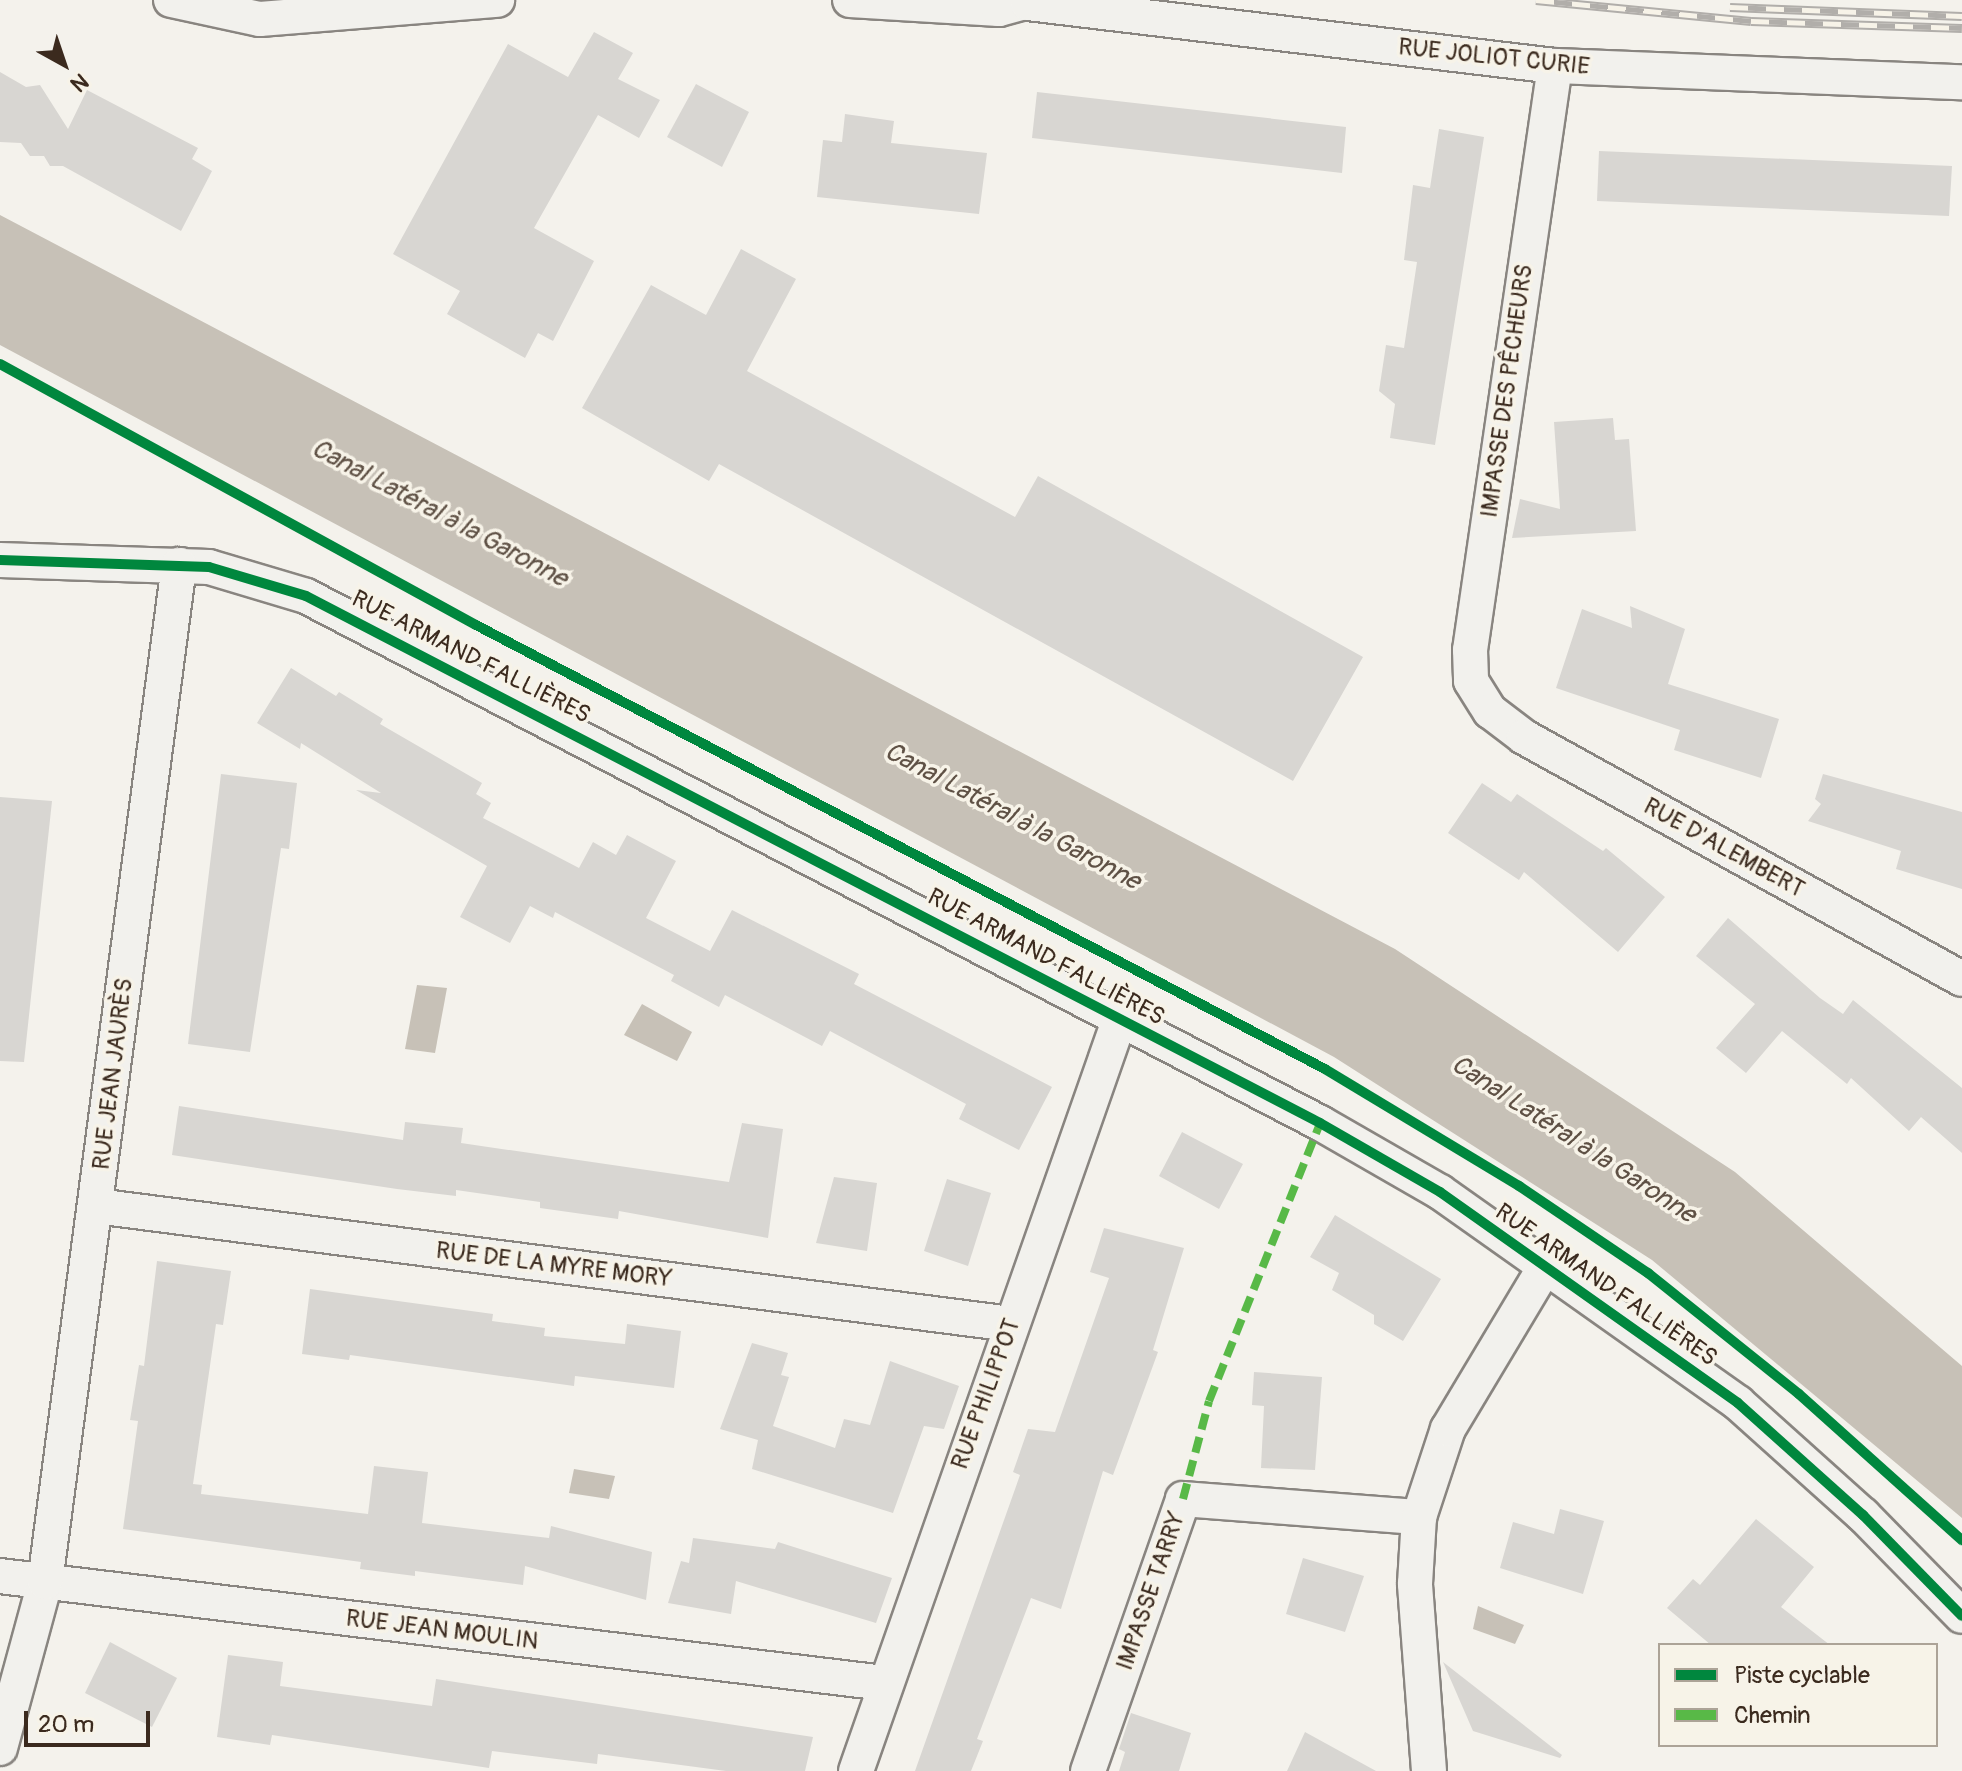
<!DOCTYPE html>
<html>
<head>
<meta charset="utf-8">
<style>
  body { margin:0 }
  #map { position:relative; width:1962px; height:1771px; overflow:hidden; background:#f4f2ec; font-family:Pangolin,sans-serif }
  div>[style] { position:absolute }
  .water>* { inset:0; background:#c7c1b7 }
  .building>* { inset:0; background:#d8d6d2 }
  .roads { filter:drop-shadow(2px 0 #898580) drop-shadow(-2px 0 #898580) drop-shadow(0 2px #898580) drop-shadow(0 -2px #898580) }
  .minor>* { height:34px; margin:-17px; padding:0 17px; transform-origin:17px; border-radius:17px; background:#f2f1ed }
  .rail>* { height:9px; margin-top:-4.5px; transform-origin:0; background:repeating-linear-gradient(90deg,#f7f3e8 0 18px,#b1aeaa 0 36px); box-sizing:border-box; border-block:2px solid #b1aeaa }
  .quiet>* { height:8px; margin-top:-4px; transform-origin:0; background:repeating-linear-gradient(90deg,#58b947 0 16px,transparent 0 24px) }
  .cycleway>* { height:10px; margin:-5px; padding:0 5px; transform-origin:5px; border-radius:5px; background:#00873e }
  span { translate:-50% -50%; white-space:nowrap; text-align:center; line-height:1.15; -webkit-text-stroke:7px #f7f3e8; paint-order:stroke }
  .street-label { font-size:24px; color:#3b2a1e }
  .water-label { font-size:26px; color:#5f5145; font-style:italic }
  .legend { position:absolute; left:1658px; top:1643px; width:280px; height:104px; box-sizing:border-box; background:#f7f3e8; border:2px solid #aca397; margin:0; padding:10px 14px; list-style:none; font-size:24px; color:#3b2a1e }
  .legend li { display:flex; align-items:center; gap:16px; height:40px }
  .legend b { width:40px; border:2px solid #aca397 }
  .north { position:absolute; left:24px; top:24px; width:80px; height:80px; -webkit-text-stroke:6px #f7f3e8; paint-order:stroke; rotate:140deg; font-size:22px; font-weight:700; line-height:32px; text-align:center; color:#3b2a1e }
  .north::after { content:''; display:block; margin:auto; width:28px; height:36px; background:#3b2a1e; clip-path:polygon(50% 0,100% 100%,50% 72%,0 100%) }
  .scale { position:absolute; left:24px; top:1711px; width:126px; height:36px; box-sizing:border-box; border:4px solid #3b2a1e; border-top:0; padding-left:10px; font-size:24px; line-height:28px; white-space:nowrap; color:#3b2a1e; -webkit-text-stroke:6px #f7f3e8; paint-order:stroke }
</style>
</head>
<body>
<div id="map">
  <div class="water">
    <i style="clip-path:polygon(0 215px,1395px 949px,1735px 1172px,1962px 1366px,1962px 1518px,1652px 1260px,1334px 1057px,0 345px)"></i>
    <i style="clip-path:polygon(417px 985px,447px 988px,435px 1053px,405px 1049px)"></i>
    <i style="clip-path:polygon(642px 1004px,692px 1032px,677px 1061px,624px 1035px)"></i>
    <i style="clip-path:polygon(574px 1469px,615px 1476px,609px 1499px,569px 1493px)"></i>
    <i style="clip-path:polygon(1478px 1606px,1524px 1625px,1515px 1644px,1473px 1629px)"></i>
  </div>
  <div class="building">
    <i style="clip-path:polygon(594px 32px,633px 53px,618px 79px,660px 100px,639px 138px,598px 115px,534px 228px,594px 261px,553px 341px,538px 333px,525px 358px,447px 314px,460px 291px,393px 254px,508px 44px,568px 77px)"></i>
    <i style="clip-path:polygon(0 72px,26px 87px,40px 85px,68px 129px,87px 90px,198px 148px,192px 159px,212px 171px,181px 231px,63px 166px,50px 166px,44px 156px,30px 156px,21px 143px,0 142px)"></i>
    <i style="clip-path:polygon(696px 84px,749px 112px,722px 167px,667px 137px)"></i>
    <i style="clip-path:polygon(1037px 92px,1346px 127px,1342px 173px,1032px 138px)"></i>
    <i style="clip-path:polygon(845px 114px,894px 121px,891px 143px,987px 153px,979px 214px,817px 197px,823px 140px,842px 142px)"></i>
    <i style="clip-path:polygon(1439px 129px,1484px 137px,1435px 445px,1390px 438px,1395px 404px,1379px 391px,1386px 345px,1404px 348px,1417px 262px,1404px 260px,1413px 185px,1430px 188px)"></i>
    <i style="clip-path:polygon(1599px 151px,1952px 166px,1949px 216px,1597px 201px)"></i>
    <i style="clip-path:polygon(741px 249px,796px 279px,747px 371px,1015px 517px,1038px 476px,1363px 657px,1293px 781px,719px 464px,709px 481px,582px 408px,651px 285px,706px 315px)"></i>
    <i style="clip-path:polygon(1613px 418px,1615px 440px,1629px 439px,1636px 531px,1512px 538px,1520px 499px,1560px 509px,1554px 422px)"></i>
    <i style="clip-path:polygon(1630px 606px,1685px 629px,1668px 684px,1779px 719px,1761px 778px,1674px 750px,1680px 730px,1556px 688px,1582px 609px,1632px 628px)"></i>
    <i style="clip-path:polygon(291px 668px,336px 696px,339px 692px,383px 719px,380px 724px,482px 783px,476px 794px,491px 803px,483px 818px,579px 868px,593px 842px,616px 855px,627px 835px,676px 861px,646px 918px,710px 951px,732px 910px,859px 974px,854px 984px,1052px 1087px,1019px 1150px,959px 1119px,966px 1104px,830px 1031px,822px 1046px,725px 995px,719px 1007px,671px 981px,674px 975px,555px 912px,553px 918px,530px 906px,510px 943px,460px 917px,487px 866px,356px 790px,381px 793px,301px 743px,300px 749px,257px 723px)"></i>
    <i style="clip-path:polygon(221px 774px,297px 783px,289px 849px,281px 848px,250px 1052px,188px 1044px)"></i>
    <i style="clip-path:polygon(1823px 774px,1962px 812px,1962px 889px,1896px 869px,1901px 851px,1808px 821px,1821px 804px,1815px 799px)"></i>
    <i style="clip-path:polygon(1482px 783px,1511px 802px,1517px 794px,1603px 851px,1606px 848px,1665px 897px,1618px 952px,1524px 872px,1519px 880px,1448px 833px)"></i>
    <i style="clip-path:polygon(0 797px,52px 801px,24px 1062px,0 1061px)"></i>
    <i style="clip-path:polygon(1728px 918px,1820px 998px,1843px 1014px,1853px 1000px,1962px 1088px,1962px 1153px,1921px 1117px,1909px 1131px,1851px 1078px,1847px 1084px,1782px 1031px,1746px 1073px,1716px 1048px,1755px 1004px,1696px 956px)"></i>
    <i style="clip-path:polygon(179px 1106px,403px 1140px,405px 1122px,463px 1128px,461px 1143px,729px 1182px,742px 1123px,783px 1129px,768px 1238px,619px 1211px,618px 1219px,540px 1208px,540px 1202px,456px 1190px,456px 1196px,397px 1189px,172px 1155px)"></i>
    <i style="clip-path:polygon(1182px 1132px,1243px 1164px,1219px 1209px,1159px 1176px)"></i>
    <i style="clip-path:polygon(834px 1177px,877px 1183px,867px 1251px,816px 1243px)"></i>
    <i style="clip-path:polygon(947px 1179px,991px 1193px,968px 1266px,924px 1251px)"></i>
    <i style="clip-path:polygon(1335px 1215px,1441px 1279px,1403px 1341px,1374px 1324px,1374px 1315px,1332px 1290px,1339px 1273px,1310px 1257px)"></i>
    <i style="clip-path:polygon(1104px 1228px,1184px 1248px,1153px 1350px,1158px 1352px,1113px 1475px,1103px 1471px,1061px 1609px,1031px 1598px,977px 1739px,983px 1741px,971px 1771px,915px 1771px,1020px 1475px,1013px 1472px,1028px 1429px,1055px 1432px,1109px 1278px,1090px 1272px)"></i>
    <i style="clip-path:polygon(157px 1261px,231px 1271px,223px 1325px,216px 1324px,193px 1484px,202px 1485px,201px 1494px,368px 1514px,374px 1466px,428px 1472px,422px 1523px,549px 1538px,551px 1526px,652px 1552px,646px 1600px,525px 1566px,523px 1585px,415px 1571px,415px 1576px,360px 1569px,361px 1562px,123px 1529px,138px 1421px,130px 1420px,139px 1365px,144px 1366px)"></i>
    <i style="clip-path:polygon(310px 1289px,493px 1314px,492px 1321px,545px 1328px,544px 1336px,625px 1344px,627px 1324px,681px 1331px,674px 1388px,575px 1376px,574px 1386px,350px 1355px,349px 1360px,302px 1354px)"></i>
    <i style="clip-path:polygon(752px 1343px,788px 1353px,781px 1375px,789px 1377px,773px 1426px,835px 1448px,844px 1419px,870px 1425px,890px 1361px,959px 1386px,944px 1429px,924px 1426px,893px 1513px,752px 1469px,758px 1440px,720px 1429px)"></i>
    <i style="clip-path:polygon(1254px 1372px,1322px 1377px,1315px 1470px,1261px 1468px,1264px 1406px,1252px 1405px)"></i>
    <i style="clip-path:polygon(1560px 1509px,1604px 1521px,1583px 1594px,1500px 1568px,1513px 1522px,1554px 1534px)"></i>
    <i style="clip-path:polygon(1756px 1519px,1814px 1567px,1781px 1607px,1830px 1645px,1711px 1645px,1667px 1608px,1693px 1579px,1700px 1585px)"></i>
    <i style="clip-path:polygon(693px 1538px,775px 1549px,778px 1542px,892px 1578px,876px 1623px,736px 1581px,731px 1614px,668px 1603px,681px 1561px,689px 1563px)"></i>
    <i style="clip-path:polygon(1303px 1558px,1364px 1576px,1345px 1632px,1286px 1614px)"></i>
    <i style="clip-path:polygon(110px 1642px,177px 1678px,152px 1727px,85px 1693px)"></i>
    <i style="clip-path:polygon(228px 1655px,283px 1662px,280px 1686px,432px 1706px,436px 1679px,813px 1737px,805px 1771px,726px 1771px,598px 1754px,597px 1764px,492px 1751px,489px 1768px,272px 1735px,270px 1745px,217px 1737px)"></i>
    <i style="clip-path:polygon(1443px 1662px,1562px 1755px,1560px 1758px,1473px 1731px)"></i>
    <i style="clip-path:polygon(1131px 1713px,1191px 1733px,1179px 1771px,1119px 1771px,1125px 1752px,1119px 1749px)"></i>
    <i style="clip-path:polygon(1305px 1732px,1376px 1771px,1287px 1771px)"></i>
  </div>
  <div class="roads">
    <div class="minor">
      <i style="left:171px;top:0;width:91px;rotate:12.1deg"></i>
      <i style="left:260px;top:19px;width:238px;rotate:-4.6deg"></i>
      <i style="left:850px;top:0;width:149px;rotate:3.5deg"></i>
      <i style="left:999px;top:9px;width:34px;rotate:-15deg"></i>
      <i style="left:1028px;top:3px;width:531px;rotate:6.82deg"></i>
      <i style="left:1555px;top:66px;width:407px;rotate:2.3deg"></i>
      <i style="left:1555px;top:66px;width:590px;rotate:98.28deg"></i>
      <i style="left:1470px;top:650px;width:31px;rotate:88deg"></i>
      <i style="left:1471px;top:681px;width:36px;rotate:58deg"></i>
      <i style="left:1490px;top:711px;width:43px;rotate:37.4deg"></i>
      <i style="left:1524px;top:737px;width:500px;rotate:28.92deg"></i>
      <i style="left:0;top:560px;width:209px;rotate:1.9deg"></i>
      <i style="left:209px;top:567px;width:101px;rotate:16.6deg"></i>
      <i style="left:306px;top:596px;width:1143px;rotate:27.46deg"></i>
      <i style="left:1320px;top:1123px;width:138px;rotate:29.9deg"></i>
      <i style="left:1440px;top:1192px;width:365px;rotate:35.3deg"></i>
      <i style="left:1738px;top:1403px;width:168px;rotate:41.9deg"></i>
      <i style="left:1863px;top:1515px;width:141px;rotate:45.6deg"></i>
      <i style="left:96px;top:1206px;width:923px;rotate:7.35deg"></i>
      <i style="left:0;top:1576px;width:890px;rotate:6.9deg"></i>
      <i style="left:0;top:1748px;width:172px;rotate:-74.8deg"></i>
      <i style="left:45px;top:1582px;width:1026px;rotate:-82.49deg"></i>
      <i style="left:856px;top:1771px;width:798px;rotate:-70.68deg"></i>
      <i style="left:1088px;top:1771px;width:288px;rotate:-70.7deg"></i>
      <i style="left:1183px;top:1499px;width:237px;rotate:4.4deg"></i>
      <i style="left:1429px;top:1771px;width:188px;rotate:-94.3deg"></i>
      <i style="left:1415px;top:1584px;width:67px;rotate:-86.6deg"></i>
      <i style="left:1419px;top:1517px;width:93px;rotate:-71.8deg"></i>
      <i style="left:1448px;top:1429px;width:189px;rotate:-59.1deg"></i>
    </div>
  </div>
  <div class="rail">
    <i style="left:1536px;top:0;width:216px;rotate:5.6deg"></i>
    <i style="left:1751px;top:21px;width:211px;rotate:1.9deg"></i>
    <i style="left:1730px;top:7px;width:232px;rotate:2.2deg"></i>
  </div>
  <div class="quiet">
    <i style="left:1183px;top:1499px;width:101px;rotate:-75.1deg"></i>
    <i style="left:1209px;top:1401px;width:299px;rotate:-68.2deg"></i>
  </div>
  <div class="cycleway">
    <i style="left:0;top:364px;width:543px;rotate:28.74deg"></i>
    <i style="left:476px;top:625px;width:958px;rotate:27.61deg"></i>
    <i style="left:1325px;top:1069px;width:227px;rotate:31.1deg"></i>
    <i style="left:1519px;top:1186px;width:156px;rotate:34deg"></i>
    <i style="left:1648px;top:1273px;width:193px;rotate:38.7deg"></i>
    <i style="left:1799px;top:1394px;width:219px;rotate:41.9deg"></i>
    <i style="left:0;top:560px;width:209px;rotate:1.9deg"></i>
    <i style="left:209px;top:567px;width:101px;rotate:16.6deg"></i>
    <i style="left:306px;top:596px;width:1143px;rotate:27.46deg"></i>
    <i style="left:1320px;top:1123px;width:138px;rotate:29.9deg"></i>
    <i style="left:1440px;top:1192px;width:365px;rotate:35.3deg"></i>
    <i style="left:1738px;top:1403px;width:168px;rotate:41.9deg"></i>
    <i style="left:1863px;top:1515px;width:141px;rotate:45.6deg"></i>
  </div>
  <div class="street-label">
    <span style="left:1494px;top:57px;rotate:6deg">RUE JOLIOT CURIE</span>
    <span style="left:1507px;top:391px;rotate:-82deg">IMPASSE DES PÊCHEURS</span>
    <span style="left:471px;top:657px;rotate:27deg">RUE ARMAND FALLIÈRES</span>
    <span style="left:1724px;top:848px;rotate:29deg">RUE D'ALEMBERT</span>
    <span style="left:1046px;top:957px;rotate:28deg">RUE ARMAND FALLIÈRES</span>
    <span style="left:113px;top:1074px;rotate:-83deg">RUE JEAN JAURÈS</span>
    <span style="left:554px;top:1265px;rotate:7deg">RUE DE LA MYRE MORY</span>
    <span style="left:1606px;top:1285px;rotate:35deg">RUE ARMAND FALLIÈRES</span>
    <span style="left:986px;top:1394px;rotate:-70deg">RUE PHILIPPOT</span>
    <span style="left:1151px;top:1591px;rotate:-71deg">IMPASSE TARRY</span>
    <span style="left:442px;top:1630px;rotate:7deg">RUE JEAN MOULIN</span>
  </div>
  <div class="water-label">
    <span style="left:439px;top:514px;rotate:28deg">Canal Latéral à la Garonne</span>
    <span style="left:1012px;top:817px;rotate:28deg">Canal Latéral à la Garonne</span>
    <span style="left:1573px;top:1140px;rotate:33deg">Canal Latéral à la Garonne</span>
  </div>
  <ul class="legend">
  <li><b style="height:10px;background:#00873e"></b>Piste cyclable</li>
  <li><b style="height:10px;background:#58b947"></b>Chemin</li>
  </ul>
  <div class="north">N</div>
  <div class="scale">20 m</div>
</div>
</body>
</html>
